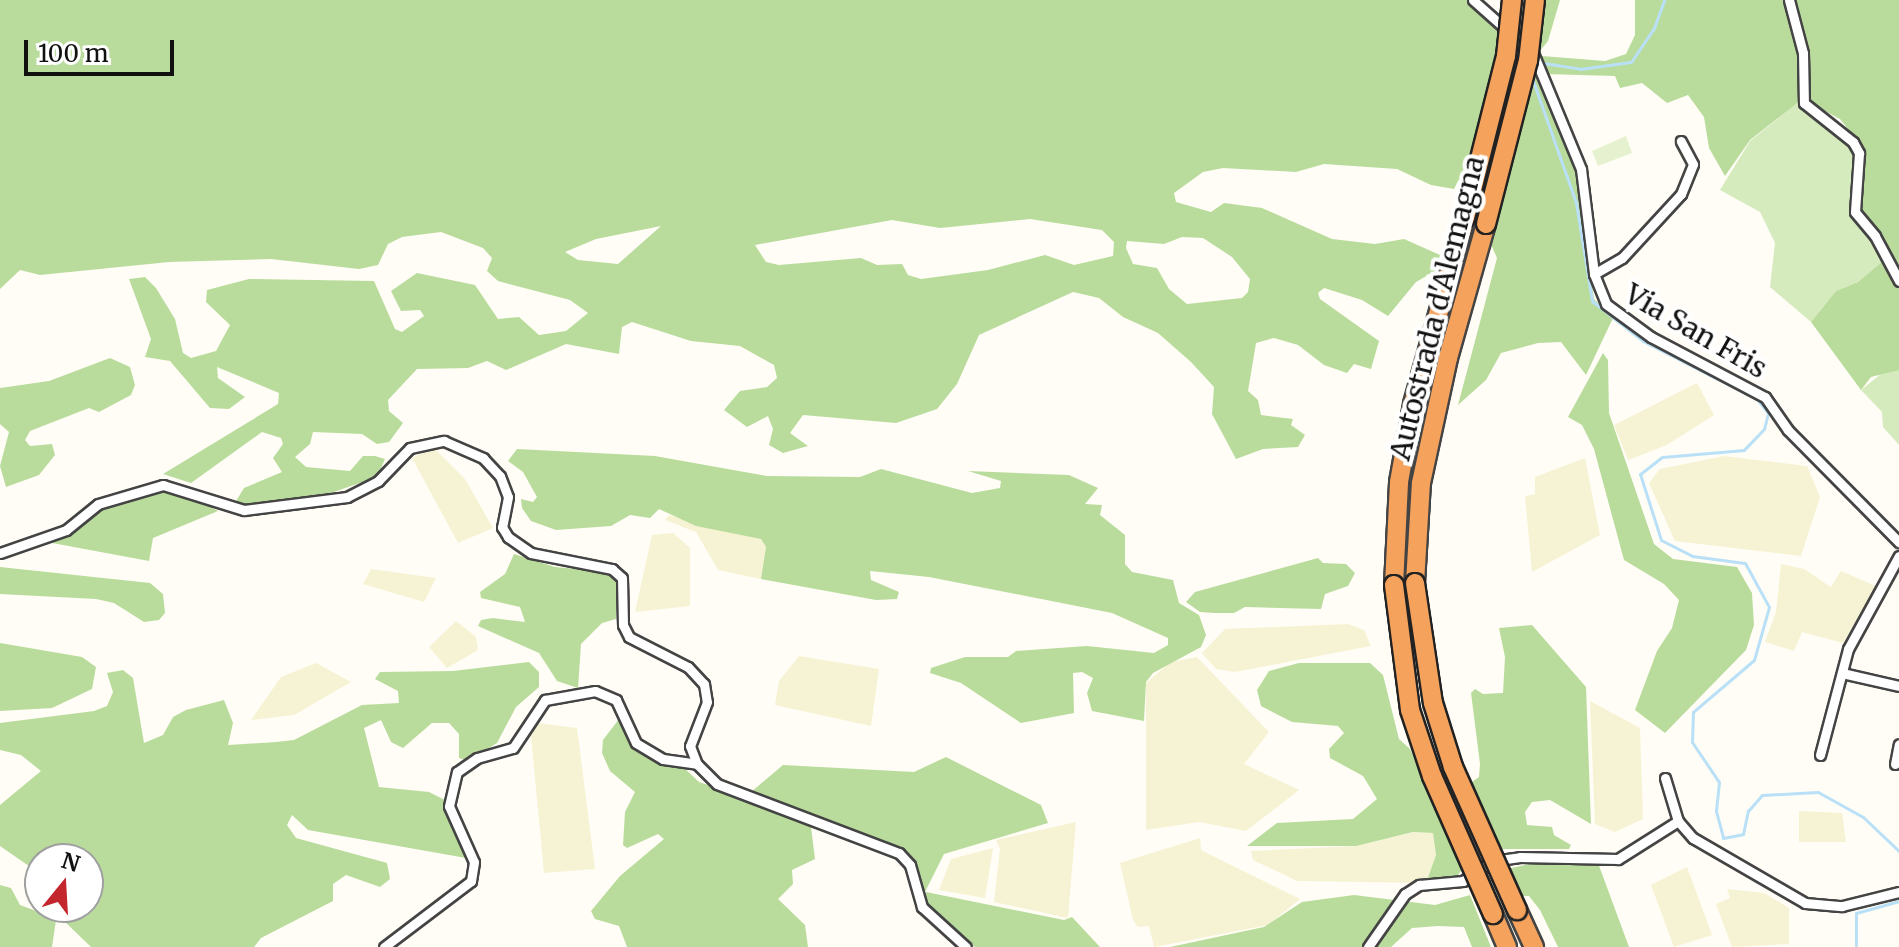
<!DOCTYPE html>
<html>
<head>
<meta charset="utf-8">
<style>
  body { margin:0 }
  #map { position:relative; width:1899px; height:947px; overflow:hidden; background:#fffdf5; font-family:Merriweather,serif }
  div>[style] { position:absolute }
  .farmland>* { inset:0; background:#f6f3d4 }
  .green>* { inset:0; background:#d5ebbd }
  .forest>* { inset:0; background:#b9dc9c }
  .pitch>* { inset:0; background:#e6f2cf }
  .stream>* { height:3px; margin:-1.5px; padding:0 1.5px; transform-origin:1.5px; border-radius:1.5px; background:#b9e0f7 }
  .roads { filter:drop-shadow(2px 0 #444) drop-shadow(-2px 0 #444) drop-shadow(0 2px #444) drop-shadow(0 -2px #444) }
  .street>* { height:9px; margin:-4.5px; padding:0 4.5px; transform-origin:4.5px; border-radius:4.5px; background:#fff }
  .highway>* { height:18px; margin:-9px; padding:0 9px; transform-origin:9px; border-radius:9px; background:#f5a25d }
  .bridges { filter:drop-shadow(2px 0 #222) drop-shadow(-2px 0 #222) drop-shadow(0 2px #222) drop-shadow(0 -2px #222) }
  .highway-bridge>* { height:18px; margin:-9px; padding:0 9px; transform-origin:9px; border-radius:9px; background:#f5a25d }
  span { translate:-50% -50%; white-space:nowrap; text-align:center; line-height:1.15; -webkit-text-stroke:8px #fff; paint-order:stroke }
  .street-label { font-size:28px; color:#111 }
  .north { position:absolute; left:24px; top:843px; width:80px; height:80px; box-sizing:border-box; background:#fff; border:2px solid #a0a0a0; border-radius:50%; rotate:18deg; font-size:22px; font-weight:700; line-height:32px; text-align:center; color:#111 }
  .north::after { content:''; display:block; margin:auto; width:28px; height:36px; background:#c4262e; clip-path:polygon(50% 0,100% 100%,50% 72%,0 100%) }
  .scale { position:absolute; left:24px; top:40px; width:150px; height:36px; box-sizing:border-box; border:4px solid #111; border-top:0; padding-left:10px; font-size:24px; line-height:28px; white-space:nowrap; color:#111; -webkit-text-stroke:6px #fff; paint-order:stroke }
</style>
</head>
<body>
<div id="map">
  <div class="farmland">
    <i style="clip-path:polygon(1697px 383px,1714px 415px,1667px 445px,1628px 460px,1614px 425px)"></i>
    <i style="clip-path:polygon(433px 447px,465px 479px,493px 528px,458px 543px,412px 458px)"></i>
    <i style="clip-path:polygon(1724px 456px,1807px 466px,1820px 497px,1801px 556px,1675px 541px,1649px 483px,1660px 469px)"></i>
    <i style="clip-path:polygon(1585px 458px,1600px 535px,1532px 572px,1525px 496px,1535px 494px,1535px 477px)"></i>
    <i style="clip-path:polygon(669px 515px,761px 539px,766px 547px,761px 579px,718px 570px,696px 532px,665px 520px)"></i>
    <i style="clip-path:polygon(673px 533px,690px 548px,690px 606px,635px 612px,652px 535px)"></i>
    <i style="clip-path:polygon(1781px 564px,1804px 569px,1831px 587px,1841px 571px,1876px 586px,1843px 643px,1802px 632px,1794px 651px,1765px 642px,1776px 612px)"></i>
    <i style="clip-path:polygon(371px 569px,400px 573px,436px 578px,424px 602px,363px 584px)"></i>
    <i style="clip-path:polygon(456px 621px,476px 637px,478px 650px,447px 668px,429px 647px)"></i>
    <i style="clip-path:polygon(1348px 624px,1364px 630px,1371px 646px,1235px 672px,1216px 669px,1202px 653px,1225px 629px)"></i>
    <i style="clip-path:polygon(799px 656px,879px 669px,871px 726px,775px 705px,779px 681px)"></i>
    <i style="clip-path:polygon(1197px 657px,1269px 732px,1244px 764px,1299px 790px,1246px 831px,1199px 822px,1146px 830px,1146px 683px,1171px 662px)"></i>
    <i style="clip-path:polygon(316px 663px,351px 682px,294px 715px,251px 720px,281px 677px)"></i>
    <i style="clip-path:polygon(1590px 701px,1640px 728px,1643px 819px,1615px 832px,1595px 824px)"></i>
    <i style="clip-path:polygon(537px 723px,577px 728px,595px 869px,544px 873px,531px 736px)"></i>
    <i style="clip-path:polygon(1799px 811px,1842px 813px,1846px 842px,1799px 842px)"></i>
    <i style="clip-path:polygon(1076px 822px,1068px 918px,994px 902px,1000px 849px,996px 840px)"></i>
    <i style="clip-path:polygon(1414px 832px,1434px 833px,1436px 855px,1426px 883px,1297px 881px,1253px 860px,1251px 851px,1356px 846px)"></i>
    <i style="clip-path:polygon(1200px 838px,1201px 850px,1300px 899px,1268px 925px,1154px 947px,1149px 926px,1138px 927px,1133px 920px,1120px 863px)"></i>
    <i style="clip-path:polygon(993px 848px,985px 898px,939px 890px,951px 859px)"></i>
    <i style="clip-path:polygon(1687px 867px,1712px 935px,1674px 947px,1651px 885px)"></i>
    <i style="clip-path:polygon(1727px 889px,1764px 893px,1789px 908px,1789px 944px,1732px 947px,1716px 904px,1730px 898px)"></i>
  </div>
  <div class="green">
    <i style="clip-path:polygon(1800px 101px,1838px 123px,1856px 146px,1849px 205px,1883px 261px,1858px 282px,1836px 291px,1811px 322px,1770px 287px,1775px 243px,1760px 212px,1720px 190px,1750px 141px)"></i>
    <i style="clip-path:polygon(1886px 370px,1899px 370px,1899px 445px,1883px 427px,1882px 412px,1861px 390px)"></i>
  </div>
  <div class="forest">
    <i style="clip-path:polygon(evenodd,0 0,1472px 0,1501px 30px,1466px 180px,1458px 181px,1454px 189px,1431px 185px,1397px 169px,1324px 164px,1296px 172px,1223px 168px,1203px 172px,1174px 193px,1176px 202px,1211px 212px,1224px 203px,1262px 208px,1332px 239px,1375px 244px,1404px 239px,1440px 255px,1435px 271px,1416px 282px,1388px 316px,1362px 300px,1324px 288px,1318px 293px,1320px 299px,1379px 341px,1371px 369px,1354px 364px,1347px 373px,1324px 365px,1298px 345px,1274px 338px,1256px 343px,1248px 391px,1258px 400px,1261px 415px,1293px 419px,1291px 425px,1305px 435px,1298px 447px,1263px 449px,1236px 459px,1212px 414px,1214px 387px,1191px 362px,1158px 333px,1123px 317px,1099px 298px,1073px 292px,979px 335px,957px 384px,937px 409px,896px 423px,803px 415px,790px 433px,808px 446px,783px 453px,769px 445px,773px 429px,768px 416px,747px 427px,724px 410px,740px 391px,767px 387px,777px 378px,774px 365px,740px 346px,691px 341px,632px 322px,622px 327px,619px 354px,566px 344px,506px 370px,487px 361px,468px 368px,417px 369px,388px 400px,389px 411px,403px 423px,389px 442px,377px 444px,362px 434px,313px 432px,310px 444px,295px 457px,306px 467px,350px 471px,363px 456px,375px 456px,385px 459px,377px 477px,328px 494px,233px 506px,244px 488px,282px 472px,273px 458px,283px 444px,281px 438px,262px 432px,191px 483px,163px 474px,278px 404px,279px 393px,217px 367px,218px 378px,245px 397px,229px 409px,210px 408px,170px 361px,145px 357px,151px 339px,129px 279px,145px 277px,156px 288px,175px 319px,183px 353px,191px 358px,216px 351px,230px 325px,206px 302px,207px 290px,249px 279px,374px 281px,395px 329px,402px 332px,424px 316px,420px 310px,401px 311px,391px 291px,417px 273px,475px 285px,498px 319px,519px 317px,539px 335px,566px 331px,588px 313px,570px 300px,498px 281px,487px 271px,492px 258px,483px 248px,441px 232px,402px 237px,388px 244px,378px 265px,359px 269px,271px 259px,169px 262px,40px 275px,20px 270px,0 289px,0 0,1030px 219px,1102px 230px,1114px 242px,1113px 256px,1074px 265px,1045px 255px,988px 270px,921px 279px,908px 275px,902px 264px,877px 265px,861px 258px,779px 265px,766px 262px,755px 245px,892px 220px,940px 228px,1030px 219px,0 0,661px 226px,618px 264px,578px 260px,565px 252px,596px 239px,661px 226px,0 0,1182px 237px,1203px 238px,1232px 257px,1250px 279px,1248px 292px,1242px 298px,1187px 304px,1169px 289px,1157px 268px,1133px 264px,1126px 248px,1127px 241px,1164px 244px,1182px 237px)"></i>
    <i style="clip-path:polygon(1544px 0,1560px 0,1548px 41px,1539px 52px)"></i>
    <i style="clip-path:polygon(1635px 0,1899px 0,1899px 278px,1855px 208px,1860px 144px,1840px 119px,1808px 102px,1799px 70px,1800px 101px,1750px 140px,1725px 176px,1709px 148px,1704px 117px,1688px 95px,1667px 103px,1642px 83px,1620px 88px,1615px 76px,1545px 74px,1542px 56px,1605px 61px,1626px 54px,1635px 35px)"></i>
    <i style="clip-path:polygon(1536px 68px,1572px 149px,1594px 299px,1613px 318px,1586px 375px,1561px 342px,1538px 343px,1501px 353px,1486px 380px,1458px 405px,1497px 258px,1490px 242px)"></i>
    <i style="clip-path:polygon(1883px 261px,1899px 283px,1899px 370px,1871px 377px,1861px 390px,1811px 322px,1836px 291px,1858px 282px)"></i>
    <i style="clip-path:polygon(1603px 353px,1608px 360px,1609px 413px,1654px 544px,1673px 559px,1737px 567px,1752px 593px,1754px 625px,1746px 650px,1665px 733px,1635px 710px,1657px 651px,1672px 628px,1679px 600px,1664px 584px,1624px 560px,1594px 449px,1582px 425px,1568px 417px)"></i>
    <i style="clip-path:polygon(110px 358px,130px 367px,135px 385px,131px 395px,99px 412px,89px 408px,30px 431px,25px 440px,30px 446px,52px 444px,55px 455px,39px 475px,6px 487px,0 466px,9px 432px,0 424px,0 388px,49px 381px)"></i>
    <i style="clip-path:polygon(517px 449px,655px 456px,767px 476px,860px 477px,881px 469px,972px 493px,1000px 488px,1001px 481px,968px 471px,1069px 475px,1098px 488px,1085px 504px,1102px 505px,1100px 515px,1125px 535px,1125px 564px,1132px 572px,1173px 580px,1179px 603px,1199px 615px,1206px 635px,1201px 647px,1153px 673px,1146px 682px,1144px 721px,1092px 711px,1087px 693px,1093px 678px,1082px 672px,1073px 673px,1074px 713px,1021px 723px,961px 683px,930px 673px,931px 668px,965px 657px,1008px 657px,1016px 651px,1087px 646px,1154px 653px,1168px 645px,1168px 638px,1112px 613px,929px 577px,870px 571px,871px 580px,899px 592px,897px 599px,876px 600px,761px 579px,766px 547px,761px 539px,696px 526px,659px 509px,650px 518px,630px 515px,611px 526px,556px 530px,531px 521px,522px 508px,521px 499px,533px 502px,537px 497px,523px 472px,508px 461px)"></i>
    <i style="clip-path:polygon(165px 488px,183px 492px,218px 511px,153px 538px,149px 561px,47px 542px,73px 530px,96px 509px)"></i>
    <i style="clip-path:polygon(514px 554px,555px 567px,619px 573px,616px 619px,602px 623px,581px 644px,578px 688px,557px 681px,539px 653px,478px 626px,481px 620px,493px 618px,525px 622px,520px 607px,481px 598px,480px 592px,505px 574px)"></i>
    <i style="clip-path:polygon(1318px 558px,1323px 563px,1346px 564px,1355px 573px,1348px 586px,1325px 594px,1321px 609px,1245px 607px,1234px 613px,1215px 613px,1200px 612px,1186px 602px,1195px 592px)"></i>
    <i style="clip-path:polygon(0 567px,150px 583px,163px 594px,165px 613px,159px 620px,144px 622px,114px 603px,96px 599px,0 594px)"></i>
    <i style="clip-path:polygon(1532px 625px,1586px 687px,1591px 824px,1550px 800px,1532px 802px,1525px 812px,1527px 825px,1552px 827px,1554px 835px,1571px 845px,1569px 849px,1497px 849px,1469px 784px,1479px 777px,1480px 764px,1471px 693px,1475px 689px,1483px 694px,1503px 693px,1505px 657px,1499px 628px)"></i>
    <i style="clip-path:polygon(0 643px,82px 657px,96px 667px,92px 689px,52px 708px,0 711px)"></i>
    <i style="clip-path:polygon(evenodd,529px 662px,539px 672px,539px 687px,516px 707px,497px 743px,468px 761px,459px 758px,459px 734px,449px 723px,432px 723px,403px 748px,391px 742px,381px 720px,364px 728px,379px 787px,429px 792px,447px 801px,466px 858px,308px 830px,292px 815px,287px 825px,296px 838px,387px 863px,390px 879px,380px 887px,346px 875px,333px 884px,333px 901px,261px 938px,254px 947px,91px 947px,62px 919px,56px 920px,52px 947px,0 947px,0 885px,11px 888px,20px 905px,36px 911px,26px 894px,39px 873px,0 846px,0 805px,41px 771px,21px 755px,0 750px,0 723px,94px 711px,107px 706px,113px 692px,107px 673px,123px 670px,133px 678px,144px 743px,163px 735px,173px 717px,186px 710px,224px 700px,233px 723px,228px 745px,276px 742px,294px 740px,362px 705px,399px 703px,398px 691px,375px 679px,380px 672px,453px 671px,529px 662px,40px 859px,88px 859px,88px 907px,40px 907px,40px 859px)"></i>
    <i style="clip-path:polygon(1299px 663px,1370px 663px,1383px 675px,1399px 739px,1410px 749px,1462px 869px,1457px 877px,1426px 883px,1436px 855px,1433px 833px,1413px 832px,1356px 846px,1247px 846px,1277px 823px,1353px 819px,1377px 799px,1363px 776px,1330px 758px,1329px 749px,1344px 733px,1338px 726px,1292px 722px,1261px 706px,1257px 690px,1269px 671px)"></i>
    <i style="clip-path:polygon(619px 719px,629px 741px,682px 766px,699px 782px,810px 819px,815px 859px,792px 870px,793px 884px,778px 899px,805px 925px,808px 947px,627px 947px,619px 926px,595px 919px,591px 911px,620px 876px,664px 839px,658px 834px,627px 848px,623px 845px,625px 812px,635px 792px,610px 771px,602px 753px,603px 740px)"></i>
    <i style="clip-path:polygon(946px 757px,1041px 805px,1048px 823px,944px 854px,923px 896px,901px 850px,892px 845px,750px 793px,783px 765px,914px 772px)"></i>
    <i style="clip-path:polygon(1548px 860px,1598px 863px,1629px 947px,1558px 947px,1540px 910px,1529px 896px,1520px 896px,1507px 869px)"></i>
    <i style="clip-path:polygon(926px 892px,1064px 920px,1072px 917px,1100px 947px,975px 947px,923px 904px)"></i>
    <i style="clip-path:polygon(1354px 895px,1435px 905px,1470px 895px,1491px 947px,1472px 947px,1464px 927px,1438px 926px,1412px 928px,1391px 947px,1170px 947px,1264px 927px,1302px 902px)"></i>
  </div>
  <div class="pitch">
    <i style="clip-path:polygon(1626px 136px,1632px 153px,1598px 166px,1592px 151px)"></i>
  </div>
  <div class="stream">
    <i style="left:1544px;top:63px;width:36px;rotate:9deg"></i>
    <i style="left:1580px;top:69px;width:51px;rotate:-7.8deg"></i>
    <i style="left:1631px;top:62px;width:41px;rotate:-55.9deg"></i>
    <i style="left:1654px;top:28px;width:30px;rotate:-70deg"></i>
    <i style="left:1531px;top:75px;width:136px;rotate:70.6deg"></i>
    <i style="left:1576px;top:203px;width:99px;rotate:80.7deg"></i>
    <i style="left:1592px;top:301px;width:65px;rotate:38.1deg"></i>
    <i style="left:1643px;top:341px;width:128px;rotate:27deg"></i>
    <i style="left:1757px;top:399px;width:18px;rotate:52deg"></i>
    <i style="left:1768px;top:413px;width:16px;rotate:104deg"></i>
    <i style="left:1764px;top:429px;width:29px;rotate:134deg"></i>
    <i style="left:1744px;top:450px;width:82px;rotate:175.1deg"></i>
    <i style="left:1662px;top:457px;width:28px;rotate:142deg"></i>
    <i style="left:1640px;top:474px;width:69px;rotate:72.3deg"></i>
    <i style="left:1661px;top:540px;width:35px;rotate:27deg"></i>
    <i style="left:1692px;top:556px;width:53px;rotate:7.5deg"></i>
    <i style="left:1745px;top:563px;width:50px;rotate:61.4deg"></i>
    <i style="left:1769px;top:607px;width:55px;rotate:105.8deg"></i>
    <i style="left:1754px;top:660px;width:80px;rotate:139.6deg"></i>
    <i style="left:1693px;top:712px;width:30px;rotate:92deg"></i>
    <i style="left:1692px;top:742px;width:48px;rotate:56deg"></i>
    <i style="left:1719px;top:782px;width:29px;rotate:96deg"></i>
    <i style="left:1716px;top:811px;width:28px;rotate:75deg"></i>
    <i style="left:1723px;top:838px;width:20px;rotate:-11deg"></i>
    <i style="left:1743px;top:834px;width:24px;rotate:-78deg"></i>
    <i style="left:1748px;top:811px;width:21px;rotate:-49deg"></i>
    <i style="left:1762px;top:795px;width:56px;rotate:-3.1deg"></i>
    <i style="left:1818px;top:792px;width:51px;rotate:29.1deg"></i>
    <i style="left:1863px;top:817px;width:50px;rotate:43.4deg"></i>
    <i style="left:1856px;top:947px;width:34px;rotate:-90deg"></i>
    <i style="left:1856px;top:913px;width:45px;rotate:-15.6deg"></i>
  </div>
  <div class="roads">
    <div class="street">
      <i style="left:1473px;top:0;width:80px;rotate:41.5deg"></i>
      <i style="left:1533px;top:53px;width:126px;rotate:67.5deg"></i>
      <i style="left:1581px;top:169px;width:106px;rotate:82.9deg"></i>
      <i style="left:1594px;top:274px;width:32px;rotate:68deg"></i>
      <i style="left:1606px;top:304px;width:56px;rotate:36.3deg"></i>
      <i style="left:1651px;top:337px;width:129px;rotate:27.8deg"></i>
      <i style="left:1765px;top:397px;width:40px;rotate:55.1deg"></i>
      <i style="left:1788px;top:430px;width:158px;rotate:45.3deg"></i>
      <i style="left:1789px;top:0;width:55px;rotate:75.2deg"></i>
      <i style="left:1803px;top:53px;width:50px;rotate:88.9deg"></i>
      <i style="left:1804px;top:103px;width:63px;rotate:38.5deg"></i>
      <i style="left:1853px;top:142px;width:13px;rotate:61deg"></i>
      <i style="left:1859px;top:153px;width:59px;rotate:93.9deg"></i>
      <i style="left:1855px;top:212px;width:31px;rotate:50deg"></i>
      <i style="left:1875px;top:236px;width:51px;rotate:61.9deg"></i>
      <i style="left:1594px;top:274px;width:32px;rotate:-30deg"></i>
      <i style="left:1622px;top:258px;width:87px;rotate:-47.3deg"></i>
      <i style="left:1681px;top:194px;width:32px;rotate:-68deg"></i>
      <i style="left:1693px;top:164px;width:26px;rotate:-118deg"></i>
      <i style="left:0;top:553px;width:70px;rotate:-19.2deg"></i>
      <i style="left:66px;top:530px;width:41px;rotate:-39.1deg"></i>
      <i style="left:98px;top:504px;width:68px;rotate:-16.3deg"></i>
      <i style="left:163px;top:485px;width:85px;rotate:17.2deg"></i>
      <i style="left:244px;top:510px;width:104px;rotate:-7.2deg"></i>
      <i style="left:347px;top:497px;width:35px;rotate:-27deg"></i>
      <i style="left:378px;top:481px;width:46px;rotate:-45.9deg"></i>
      <i style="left:410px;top:448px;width:35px;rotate:-12deg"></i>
      <i style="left:444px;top:441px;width:43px;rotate:23.6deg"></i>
      <i style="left:483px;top:458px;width:25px;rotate:47deg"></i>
      <i style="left:500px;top:476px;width:22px;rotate:69deg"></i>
      <i style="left:508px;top:497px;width:31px;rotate:101deg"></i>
      <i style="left:502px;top:527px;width:12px;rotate:59deg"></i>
      <i style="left:508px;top:537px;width:28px;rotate:35deg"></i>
      <i style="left:531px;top:553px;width:83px;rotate:11.2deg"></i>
      <i style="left:612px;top:569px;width:13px;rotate:42deg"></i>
      <i style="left:622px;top:578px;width:47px;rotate:88.8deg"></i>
      <i style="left:623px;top:625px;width:13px;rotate:63deg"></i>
      <i style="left:629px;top:637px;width:66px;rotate:27deg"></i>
      <i style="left:688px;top:667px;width:23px;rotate:47deg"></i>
      <i style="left:704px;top:684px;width:18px;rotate:81deg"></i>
      <i style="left:707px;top:702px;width:47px;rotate:111.1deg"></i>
      <i style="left:690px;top:746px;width:19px;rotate:69deg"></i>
      <i style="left:697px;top:764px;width:28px;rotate:45deg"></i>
      <i style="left:717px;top:784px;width:195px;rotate:20.8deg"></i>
      <i style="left:899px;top:853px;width:16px;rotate:47deg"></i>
      <i style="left:910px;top:865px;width:44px;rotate:74.1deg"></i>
      <i style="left:922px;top:907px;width:59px;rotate:42.3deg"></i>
      <i style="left:1842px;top:673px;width:58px;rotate:12.8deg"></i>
      <i style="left:1820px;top:755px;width:110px;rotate:-75.2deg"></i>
      <i style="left:1848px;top:649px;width:106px;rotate:-61.3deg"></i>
      <i style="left:1895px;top:764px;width:20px;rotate:-79deg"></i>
      <i style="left:1665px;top:778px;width:45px;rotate:73.2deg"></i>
      <i style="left:1678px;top:821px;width:23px;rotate:49deg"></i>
      <i style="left:1693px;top:838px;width:129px;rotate:30.1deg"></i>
      <i style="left:1805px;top:903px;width:37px;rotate:5deg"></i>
      <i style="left:1842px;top:906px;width:59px;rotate:-13.8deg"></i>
      <i style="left:384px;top:947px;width:109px;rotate:-37.2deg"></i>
      <i style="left:471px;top:881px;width:19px;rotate:-81deg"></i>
      <i style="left:474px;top:862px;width:61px;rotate:-114.1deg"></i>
      <i style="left:449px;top:806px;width:35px;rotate:-77deg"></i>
      <i style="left:457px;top:772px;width:24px;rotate:-35deg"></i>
      <i style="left:477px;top:758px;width:37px;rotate:-16deg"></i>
      <i style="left:513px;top:748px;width:58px;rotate:-56.3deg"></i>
      <i style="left:545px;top:700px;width:51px;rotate:-10.2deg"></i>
      <i style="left:595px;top:691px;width:23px;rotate:23deg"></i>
      <i style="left:616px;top:700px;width:47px;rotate:65.1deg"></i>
      <i style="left:636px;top:743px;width:31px;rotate:31deg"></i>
      <i style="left:663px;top:759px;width:34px;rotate:8deg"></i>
      <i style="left:1368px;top:947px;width:65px;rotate:-55.1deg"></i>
      <i style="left:1405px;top:894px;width:17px;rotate:-33deg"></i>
      <i style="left:1419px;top:885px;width:44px;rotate:-5.2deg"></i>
      <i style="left:1463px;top:881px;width:35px;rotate:-35deg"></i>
      <i style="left:1492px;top:861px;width:28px;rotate:-8deg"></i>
      <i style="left:1520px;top:857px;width:98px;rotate:1.2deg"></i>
      <i style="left:1618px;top:859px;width:71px;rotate:-32.3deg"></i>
    </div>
    <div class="highway">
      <i style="left:1415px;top:583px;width:100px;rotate:-86.6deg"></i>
      <i style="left:1421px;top:483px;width:128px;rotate:-77.8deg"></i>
      <i style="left:1448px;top:358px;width:139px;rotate:-74.2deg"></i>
      <i style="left:1394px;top:585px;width:103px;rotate:-87.2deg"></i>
      <i style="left:1399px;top:482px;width:79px;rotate:-79.8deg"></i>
      <i style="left:1413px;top:404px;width:193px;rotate:-74.4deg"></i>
      <i style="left:1517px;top:910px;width:41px;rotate:65.3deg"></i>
      <i style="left:1493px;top:914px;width:36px;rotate:67deg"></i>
    </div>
  </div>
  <div class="bridges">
    <div class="highway-bridge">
      <i style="left:1465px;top:218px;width:167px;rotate:-75.8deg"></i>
      <i style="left:1506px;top:56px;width:56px;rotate:-83.9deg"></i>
      <i style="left:1486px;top:224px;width:168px;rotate:-75.6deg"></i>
      <i style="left:1528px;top:61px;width:61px;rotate:-83.5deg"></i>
      <i style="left:1415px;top:583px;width:121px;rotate:81.5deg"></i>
      <i style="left:1433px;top:703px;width:67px;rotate:72.6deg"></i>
      <i style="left:1453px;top:767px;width:157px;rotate:65.9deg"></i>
      <i style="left:1394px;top:585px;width:126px;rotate:82.7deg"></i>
      <i style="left:1410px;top:710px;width:70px;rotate:71.6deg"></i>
      <i style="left:1432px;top:776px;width:151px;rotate:66.2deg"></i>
    </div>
  </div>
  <div class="street-label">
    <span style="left:1437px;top:308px;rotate:-76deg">Autostrada d'Alemagna</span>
    <span style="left:1696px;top:331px;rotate:30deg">Via San Fris</span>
  </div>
  <div class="north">N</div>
  <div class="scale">100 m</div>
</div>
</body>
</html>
